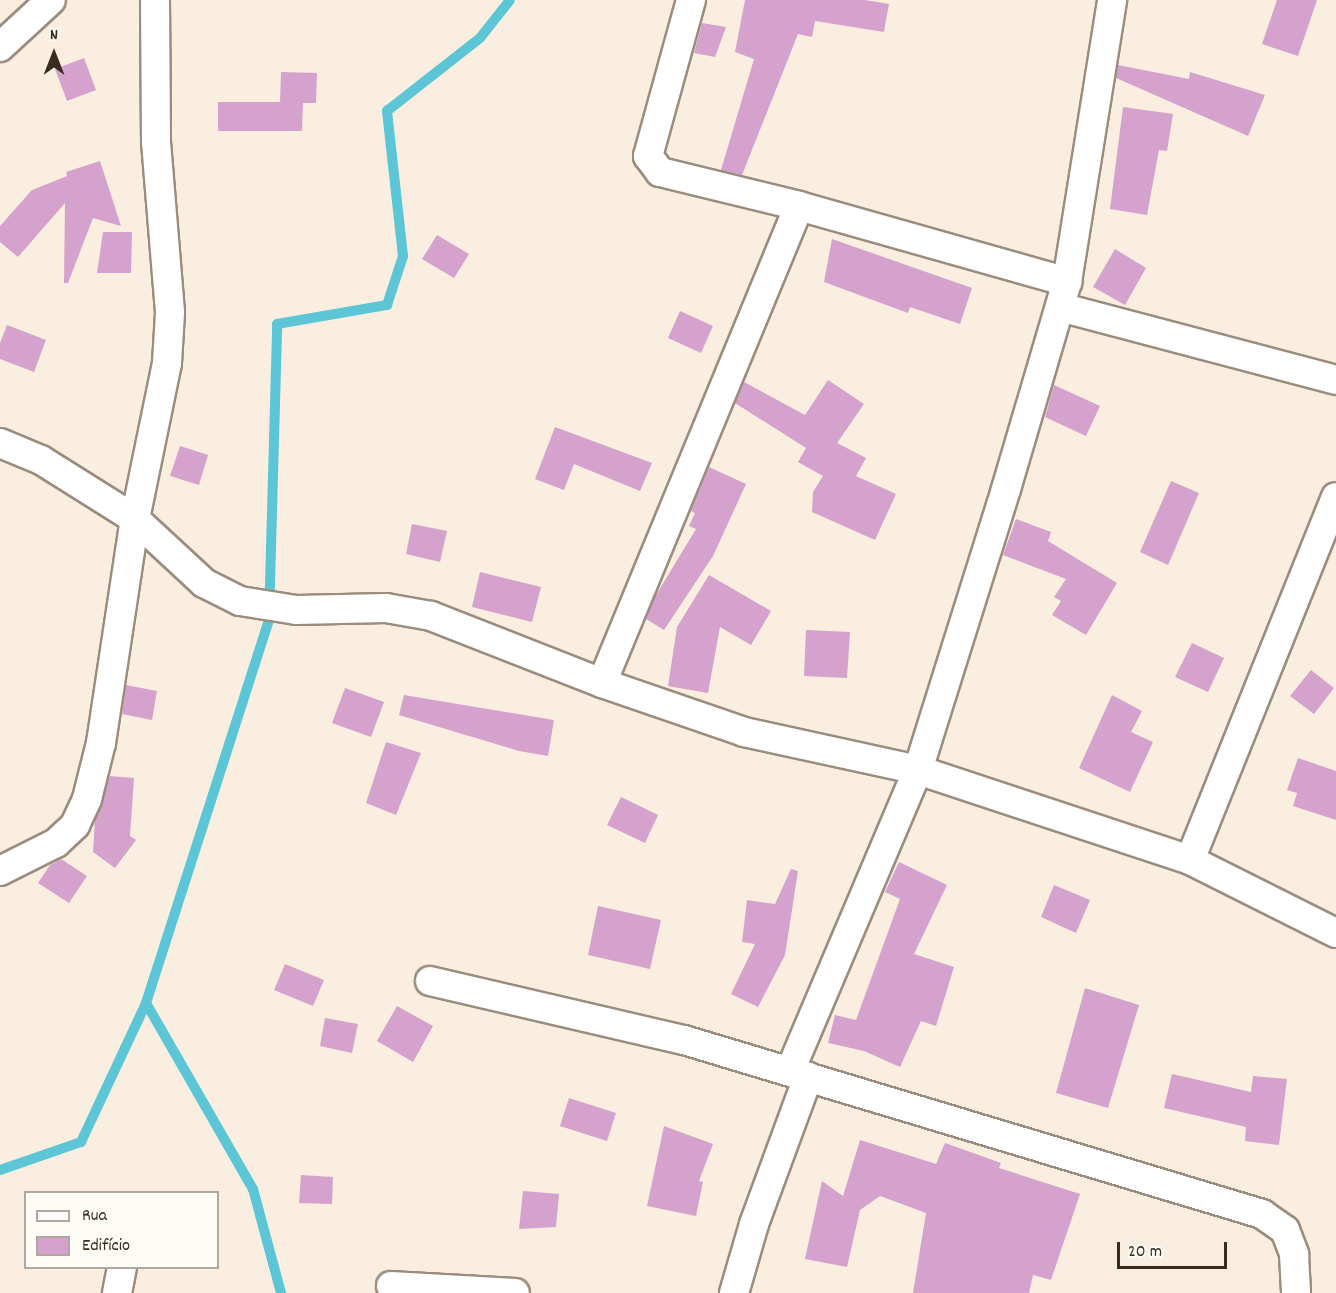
<!DOCTYPE html>
<html>
<head>
<meta charset="utf-8">
<style>
  body { margin:0 }
  #map { position:relative; width:1336px; height:1293px; overflow:hidden; background:#f9eedf; font-family:Dekko,sans-serif }
  div>[style] { position:absolute }
  .stream>* { height:10px; margin:-5px; padding:0 5px; transform-origin:5px; border-radius:5px; background:#5cc6d7 }
  .building>* { inset:0; background:#d4a2cc }
  .roads { filter:drop-shadow(2px 0 #9a8c7e) drop-shadow(-2px 0 #9a8c7e) drop-shadow(0 2px #9a8c7e) drop-shadow(0 -2px #9a8c7e) }
  .street>* { height:28px; margin:-14px; padding:0 14px; transform-origin:14px; border-radius:14px; background:#fff }
  span { translate:-50% -50%; white-space:nowrap; text-align:center; line-height:1.15; -webkit-text-stroke:5px #fdfcf7; paint-order:stroke }
  .legend { position:absolute; left:24px; top:1191px; width:195px; height:78px; box-sizing:border-box; background:#fdfcf7; border:2px solid #afa8a0; margin:0; padding:8px 10px; list-style:none; font-size:18px; color:#3b2a1e }
  .legend li { display:flex; align-items:center; gap:12px; height:30px }
  .legend b { width:30px; border:2px solid #afa8a0 }
  .north { position:absolute; left:24px; top:24px; width:60px; height:60px; -webkit-text-stroke:4px #fdfcf7; paint-order:stroke; rotate:0deg; font-size:16px; font-weight:700; line-height:24px; text-align:center; color:#3b2a1e }
  .north::after { content:''; display:block; margin:auto; width:21px; height:27px; background:#3b2a1e; clip-path:polygon(50% 0,100% 100%,50% 72%,0 100%) }
  .scale { position:absolute; left:1117px; top:1242px; width:110px; height:27px; box-sizing:border-box; border:3px solid #3b2a1e; border-top:0; padding-left:8px; font-size:18px; line-height:21px; white-space:nowrap; color:#3b2a1e; -webkit-text-stroke:4px #fdfcf7; paint-order:stroke }
</style>
</head>
<body>
<div id="map">
  <div class="stream">
    <i style="left:146px;top:1003px;width:215px;rotate:60.1deg"></i>
    <i style="left:253px;top:1189px;width:108px;rotate:74.9deg"></i>
    <i style="left:0;top:1170px;width:86px;rotate:-19.1deg"></i>
    <i style="left:81px;top:1142px;width:153px;rotate:-64.9deg"></i>
    <i style="left:146px;top:1003px;width:403px;rotate:-72.2deg"></i>
    <i style="left:269px;top:619px;width:295px;rotate:-88.4deg"></i>
    <i style="left:277px;top:324px;width:112px;rotate:-9.8deg"></i>
    <i style="left:387px;top:305px;width:52px;rotate:-71.9deg"></i>
    <i style="left:403px;top:256px;width:146px;rotate:-96.3deg"></i>
    <i style="left:387px;top:111px;width:118px;rotate:-38.1deg"></i>
    <i style="left:480px;top:38px;width:48px;rotate:-51.7deg"></i>
  </div>
  <div class="building">
    <i style="clip-path:polygon(745px 0,865px 0,889px 4px,884px 32px,815px 21px,812px 37px,798px 34px,742px 175px,721px 170px,754px 59px,735px 52px)"></i>
    <i style="clip-path:polygon(1277px 0,1317px 0,1298px 56px,1262px 44px)"></i>
    <i style="clip-path:polygon(702px 23px,726px 27px,715px 57px,694px 53px)"></i>
    <i style="clip-path:polygon(84px 58px,96px 90px,67px 101px,55px 69px)"></i>
    <i style="clip-path:polygon(1118px 65px,1189px 79px,1190px 72px,1265px 95px,1248px 136px,1116px 78px)"></i>
    <i style="clip-path:polygon(281px 72px,317px 73px,316px 103px,303px 103px,302px 131px,218px 131px,218px 102px,280px 102px)"></i>
    <i style="clip-path:polygon(1123px 107px,1173px 114px,1167px 151px,1159px 150px,1147px 215px,1110px 209px)"></i>
    <i style="clip-path:polygon(100px 161px,121px 226px,93px 218px,68px 283px,64px 283px,65px 203px,18px 257px,0 242px,0 226px,32px 190px,67px 176px,66px 172px)"></i>
    <i style="clip-path:polygon(103px 232px,132px 232px,131px 273px,97px 273px)"></i>
    <i style="clip-path:polygon(437px 235px,469px 254px,454px 278px,422px 259px)"></i>
    <i style="clip-path:polygon(832px 239px,972px 288px,960px 324px,910px 307px,908px 313px,824px 282px)"></i>
    <i style="clip-path:polygon(1115px 249px,1146px 268px,1125px 305px,1093px 287px)"></i>
    <i style="clip-path:polygon(680px 311px,713px 326px,701px 353px,668px 338px)"></i>
    <i style="clip-path:polygon(7px 325px,46px 340px,34px 372px,0 359px,0 343px)"></i>
    <i style="clip-path:polygon(828px 380px,864px 404px,837px 443px,866px 458px,856px 476px,896px 494px,875px 540px,812px 512px,813px 492px,823px 476px,798px 462px,806px 448px,735px 403px,744px 382px,805px 415px)"></i>
    <i style="clip-path:polygon(1054px 385px,1100px 406px,1086px 436px,1045px 417px)"></i>
    <i style="clip-path:polygon(555px 427px,652px 463px,640px 491px,574px 464px,564px 490px,535px 479px)"></i>
    <i style="clip-path:polygon(180px 446px,208px 455px,199px 485px,170px 476px)"></i>
    <i style="clip-path:polygon(709px 467px,746px 484px,713px 556px,664px 630px,646px 619px,656px 595px,696px 529px,689px 526px,695px 513px,691px 511px)"></i>
    <i style="clip-path:polygon(1171px 481px,1199px 493px,1168px 565px,1140px 552px)"></i>
    <i style="clip-path:polygon(1016px 519px,1051px 532px,1048px 541px,1117px 583px,1086px 635px,1052px 615px,1061px 601px,1054px 597px,1066px 579px,1003px 555px)"></i>
    <i style="clip-path:polygon(412px 524px,447px 531px,440px 562px,406px 554px)"></i>
    <i style="clip-path:polygon(480px 572px,541px 587px,532px 622px,472px 607px)"></i>
    <i style="clip-path:polygon(709px 575px,771px 611px,751px 645px,720px 627px,708px 693px,668px 686px,677px 627px)"></i>
    <i style="clip-path:polygon(806px 630px,850px 632px,847px 678px,804px 676px)"></i>
    <i style="clip-path:polygon(1192px 643px,1224px 658px,1208px 692px,1175px 677px)"></i>
    <i style="clip-path:polygon(1311px 670px,1334px 688px,1314px 714px,1290px 696px)"></i>
    <i style="clip-path:polygon(126px 685px,157px 691px,152px 720px,122px 714px)"></i>
    <i style="clip-path:polygon(345px 688px,384px 702px,371px 737px,332px 723px)"></i>
    <i style="clip-path:polygon(404px 695px,554px 720px,548px 756px,519px 751px,399px 715px)"></i>
    <i style="clip-path:polygon(1112px 695px,1142px 711px,1131px 732px,1153px 742px,1130px 792px,1079px 768px)"></i>
    <i style="clip-path:polygon(386px 742px,421px 753px,396px 815px,366px 803px)"></i>
    <i style="clip-path:polygon(1298px 758px,1336px 771px,1336px 820px,1293px 806px,1297px 793px,1287px 790px)"></i>
    <i style="clip-path:polygon(110px 776px,134px 778px,130px 836px,136px 840px,115px 868px,93px 852px,95px 820px)"></i>
    <i style="clip-path:polygon(621px 797px,658px 815px,645px 843px,607px 825px)"></i>
    <i style="clip-path:polygon(61px 859px,87px 876px,69px 903px,38px 883px,50px 865px)"></i>
    <i style="clip-path:polygon(899px 862px,947px 885px,914px 954px,954px 967px,936px 1026px,921px 1021px,900px 1067px,864px 1051px,828px 1043px,835px 1015px,856px 1020px,900px 899px,885px 892px)"></i>
    <i style="clip-path:polygon(791px 869px,798px 871px,785px 955px,758px 1007px,731px 994px,755px 944px,742px 942px,747px 900px,775px 904px)"></i>
    <i style="clip-path:polygon(1054px 885px,1090px 900px,1076px 933px,1041px 917px)"></i>
    <i style="clip-path:polygon(598px 906px,661px 920px,650px 969px,588px 955px)"></i>
    <i style="clip-path:polygon(285px 964px,324px 980px,313px 1006px,274px 990px)"></i>
    <i style="clip-path:polygon(1085px 988px,1139px 1005px,1108px 1108px,1056px 1093px)"></i>
    <i style="clip-path:polygon(397px 1006px,433px 1026px,413px 1062px,377px 1041px)"></i>
    <i style="clip-path:polygon(325px 1018px,358px 1024px,352px 1053px,320px 1046px)"></i>
    <i style="clip-path:polygon(1172px 1074px,1251px 1092px,1253px 1076px,1287px 1079px,1279px 1145px,1245px 1141px,1246px 1127px,1164px 1108px)"></i>
    <i style="clip-path:polygon(569px 1098px,616px 1113px,607px 1141px,560px 1126px)"></i>
    <i style="clip-path:polygon(664px 1126px,713px 1144px,699px 1181px,703px 1182px,696px 1216px,647px 1206px)"></i>
    <i style="clip-path:polygon(860px 1140px,936px 1164px,945px 1143px,1001px 1163px,999px 1168px,1080px 1194px,1051px 1280px,1033px 1275px,1029px 1293px,913px 1293px,926px 1213px,880px 1196px,860px 1210px,847px 1267px,805px 1259px,822px 1181px,843px 1196px)"></i>
    <i style="clip-path:polygon(301px 1175px,333px 1177px,332px 1204px,299px 1203px)"></i>
    <i style="clip-path:polygon(523px 1191px,559px 1194px,556px 1227px,519px 1229px)"></i>
  </div>
  <div class="roads">
    <div class="street">
      <i style="left:691px;top:0;width:162px;rotate:105.4deg"></i>
      <i style="left:648px;top:156px;width:20px;rotate:53deg"></i>
      <i style="left:660px;top:172px;width:143px;rotate:13.7deg"></i>
      <i style="left:799px;top:206px;width:279px;rotate:15.8deg"></i>
      <i style="left:0;top:47px;width:69px;rotate:-42.7deg"></i>
      <i style="left:1060px;top:307px;width:285px;rotate:14.8deg"></i>
      <i style="left:0;top:443px;width:44px;rotate:22.5deg"></i>
      <i style="left:41px;top:460px;width:111px;rotate:32.1deg"></i>
      <i style="left:135px;top:519px;width:94px;rotate:42.8deg"></i>
      <i style="left:204px;top:583px;width:40px;rotate:26.6deg"></i>
      <i style="left:240px;top:601px;width:57px;rotate:9.1deg"></i>
      <i style="left:296px;top:610px;width:90px;rotate:-1.3deg"></i>
      <i style="left:386px;top:608px;width:46px;rotate:10.1deg"></i>
      <i style="left:431px;top:616px;width:184px;rotate:21.4deg"></i>
      <i style="left:602px;top:683px;width:150px;rotate:19deg"></i>
      <i style="left:744px;top:732px;width:178px;rotate:12.3deg"></i>
      <i style="left:918px;top:770px;width:287px;rotate:18.3deg"></i>
      <i style="left:1190px;top:860px;width:163px;rotate:26.6deg"></i>
      <i style="left:602px;top:683px;width:516px;rotate:-67.56deg"></i>
      <i style="left:1190px;top:860px;width:391px;rotate:-68.1deg"></i>
      <i style="left:0;top:871px;width:63px;rotate:-26.6deg"></i>
      <i style="left:56px;top:843px;width:26px;rotate:-43deg"></i>
      <i style="left:75px;top:825px;width:29px;rotate:-65deg"></i>
      <i style="left:87px;top:799px;width:58px;rotate:-76deg"></i>
      <i style="left:101px;top:743px;width:227px;rotate:-81.4deg"></i>
      <i style="left:135px;top:519px;width:159px;rotate:-78.4deg"></i>
      <i style="left:167px;top:363px;width:51px;rotate:-86.6deg"></i>
      <i style="left:170px;top:312px;width:171px;rotate:-94.7deg"></i>
      <i style="left:156px;top:142px;width:142px;rotate:-90.4deg"></i>
      <i style="left:430px;top:981px;width:261px;rotate:13.1deg"></i>
      <i style="left:684px;top:1040px;width:604px;rotate:16.75deg"></i>
      <i style="left:1262px;top:1214px;width:28px;rotate:35deg"></i>
      <i style="left:1285px;top:1230px;width:26px;rotate:69deg"></i>
      <i style="left:1294px;top:1254px;width:39px;rotate:87deg"></i>
      <i style="left:790px;top:1071px;width:327px;rotate:-67deg"></i>
      <i style="left:918px;top:770px;width:294px;rotate:-72.6deg"></i>
      <i style="left:1006px;top:489px;width:216px;rotate:-73.6deg"></i>
      <i style="left:1067px;top:282px;width:286px;rotate:-80.9deg"></i>
      <i style="left:391px;top:1286px;width:124px;rotate:3.2deg"></i>
      <i style="left:117px;top:1293px;width:25px;rotate:-79deg"></i>
      <i style="left:734px;top:1293px;width:72px;rotate:-73.8deg"></i>
      <i style="left:754px;top:1224px;width:157px;rotate:-69.8deg"></i>
    </div>
  </div>
  <ul class="legend">
  <li><b style="height:8px;background:#fff"></b>Rua</li>
  <li><b style="height:16px;background:#d4a2cc"></b>Edifício</li>
  </ul>
  <div class="north">N</div>
  <div class="scale">20 m</div>
</div>
</body>
</html>
